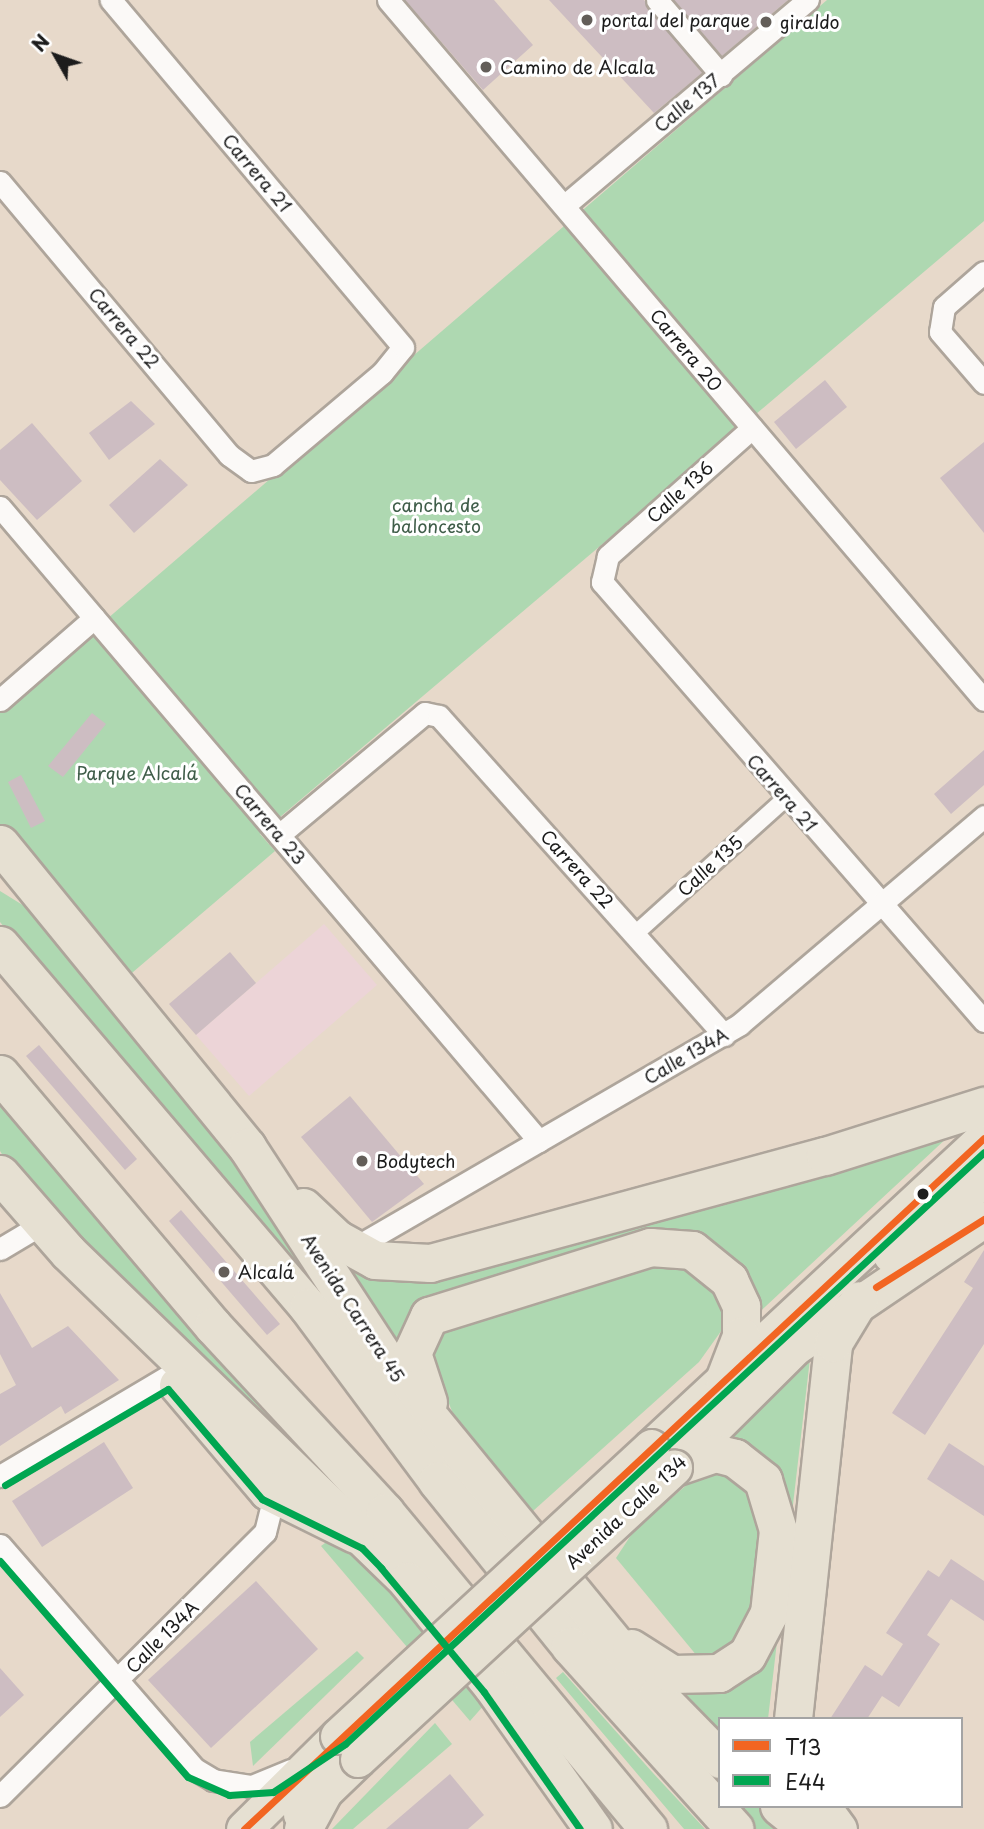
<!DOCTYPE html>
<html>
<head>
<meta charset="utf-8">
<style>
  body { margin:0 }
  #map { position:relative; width:984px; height:1829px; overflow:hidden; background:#e7d9ca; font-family:"Playpen Sans",sans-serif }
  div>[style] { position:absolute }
  .built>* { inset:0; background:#ecd4d7 }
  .green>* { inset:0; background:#aed8b1 }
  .building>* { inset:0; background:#cdbdc2 }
  .roads { filter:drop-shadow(2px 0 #aea59b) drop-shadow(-2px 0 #aea59b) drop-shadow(0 2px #aea59b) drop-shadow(0 -2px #aea59b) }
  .pedestrian>* { height:16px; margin:-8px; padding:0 8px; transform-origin:8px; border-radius:8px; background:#fbf9f7 }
  .minor>* { height:21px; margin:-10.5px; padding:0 10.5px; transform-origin:10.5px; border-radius:10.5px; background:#fbf9f7 }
  .primary>* { height:35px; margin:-17.5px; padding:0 17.5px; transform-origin:17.5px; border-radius:17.5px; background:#e6e0d2 }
  .trunk>* { height:37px; margin:-18.5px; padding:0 18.5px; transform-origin:18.5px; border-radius:18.5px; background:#e6e0d2 }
  .bridges { filter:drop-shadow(2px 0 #aea59b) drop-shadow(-2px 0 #aea59b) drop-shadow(0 2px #aea59b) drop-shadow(0 -2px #aea59b) }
  .primary-bridge>* { height:35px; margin:-17.5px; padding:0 17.5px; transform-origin:17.5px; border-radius:17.5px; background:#e6e0d2 }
  .bus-1>* { height:7px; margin:-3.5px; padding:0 3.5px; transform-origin:3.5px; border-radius:3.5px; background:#f26522 }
  .bus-2>* { height:7px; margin:-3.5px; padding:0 3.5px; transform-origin:3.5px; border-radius:3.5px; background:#00a651 }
  .dots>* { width:19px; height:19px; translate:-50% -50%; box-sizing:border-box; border:4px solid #fff; border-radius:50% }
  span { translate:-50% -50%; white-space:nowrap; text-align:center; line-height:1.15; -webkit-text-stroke:6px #fff; paint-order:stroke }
  .poi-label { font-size:18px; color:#1c1c1c }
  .left { translate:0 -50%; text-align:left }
  .street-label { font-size:18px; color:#1c1c1c }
  .park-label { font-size:18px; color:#3f5d49 }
  .legend { position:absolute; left:718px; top:1717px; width:245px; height:91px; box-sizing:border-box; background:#fff; border:2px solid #a4a4a4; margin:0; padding:9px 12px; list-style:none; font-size:21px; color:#1c1c1c }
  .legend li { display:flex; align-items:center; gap:14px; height:35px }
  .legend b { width:35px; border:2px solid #a4a4a4 }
  .north { position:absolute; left:21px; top:21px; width:70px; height:70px; -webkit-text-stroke:5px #fff; paint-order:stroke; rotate:310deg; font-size:19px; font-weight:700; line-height:28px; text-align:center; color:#1c1c1c }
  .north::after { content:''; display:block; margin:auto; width:24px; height:32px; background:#1c1c1c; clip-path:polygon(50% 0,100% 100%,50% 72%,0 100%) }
</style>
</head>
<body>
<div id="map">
  <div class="built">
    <i style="clip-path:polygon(324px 924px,377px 985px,249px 1096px,196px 1035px)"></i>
  </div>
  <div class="green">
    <i style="clip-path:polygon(827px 0,984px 0,984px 221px,260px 834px,275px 851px,126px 978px,0 825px,0 711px)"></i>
    <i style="clip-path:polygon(0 891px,34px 912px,232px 1143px,336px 1313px,161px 1118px,0 922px)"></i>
    <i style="clip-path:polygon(0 1095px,362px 1507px,355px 1512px,13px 1172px,0 1151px)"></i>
    <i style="clip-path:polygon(949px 1136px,753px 1318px,710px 1249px,441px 1298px,397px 1358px,342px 1273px,340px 1251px,390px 1278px,422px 1278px)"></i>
    <i style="clip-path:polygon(660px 1263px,689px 1265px,709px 1281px,722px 1304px,724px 1327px,699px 1362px,533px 1511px,453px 1414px,429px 1351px,437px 1327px)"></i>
    <i style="clip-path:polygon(811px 1350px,768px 1719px,720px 1719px,720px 1741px,672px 1690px,705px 1693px,736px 1682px,786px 1497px,718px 1447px)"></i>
    <i style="clip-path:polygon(719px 1474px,740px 1483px,764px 1530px,748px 1632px,707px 1668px,616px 1558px,635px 1529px,689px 1483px)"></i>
    <i style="clip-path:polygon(336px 1535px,352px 1542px,485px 1704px,470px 1721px,321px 1546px)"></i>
    <i style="clip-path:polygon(357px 1651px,364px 1658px,253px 1766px,250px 1742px)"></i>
    <i style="clip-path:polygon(563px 1672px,653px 1773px,705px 1829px,684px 1829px,556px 1678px)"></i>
    <i style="clip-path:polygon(435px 1723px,452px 1744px,353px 1829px,332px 1829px)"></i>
    <i style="clip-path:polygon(735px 1806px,765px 1806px,792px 1829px,755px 1829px)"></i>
  </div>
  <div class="building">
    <i style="clip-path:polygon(405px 0,494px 0,533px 45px,483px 90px)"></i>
    <i style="clip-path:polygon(549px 0,644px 0,702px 73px,654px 113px)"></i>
    <i style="clip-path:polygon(674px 0,788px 0,722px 56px)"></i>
    <i style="clip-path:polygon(825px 380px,847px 407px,796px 449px,774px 422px)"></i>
    <i style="clip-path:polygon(131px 401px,155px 424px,109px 460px,89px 433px)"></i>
    <i style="clip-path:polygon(32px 423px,82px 481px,37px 520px,0 480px,0 450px)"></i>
    <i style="clip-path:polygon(984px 442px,984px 533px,940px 478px)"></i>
    <i style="clip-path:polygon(160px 459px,188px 485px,134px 533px,109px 505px)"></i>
    <i style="clip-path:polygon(92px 713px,106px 724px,63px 777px,48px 766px)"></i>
    <i style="clip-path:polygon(984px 750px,984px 785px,951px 814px,934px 794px)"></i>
    <i style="clip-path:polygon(21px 775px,45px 821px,31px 828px,8px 782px)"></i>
    <i style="clip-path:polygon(230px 952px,256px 983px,196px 1035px,169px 1004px)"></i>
    <i style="clip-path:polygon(39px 1045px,137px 1159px,125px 1170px,26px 1056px)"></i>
    <i style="clip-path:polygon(350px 1096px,424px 1184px,372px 1222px,301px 1137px)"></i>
    <i style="clip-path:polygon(181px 1210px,280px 1324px,267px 1335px,169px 1221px)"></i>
    <i style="clip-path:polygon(984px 1250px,984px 1344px,925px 1435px,892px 1413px,973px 1288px,964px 1282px)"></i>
    <i style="clip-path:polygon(0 1293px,32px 1348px,68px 1326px,119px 1380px,65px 1414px,61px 1406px,0 1446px,0 1394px,16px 1385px,0 1354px)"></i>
    <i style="clip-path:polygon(104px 1442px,133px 1488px,42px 1547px,12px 1501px)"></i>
    <i style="clip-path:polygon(949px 1443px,984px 1466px,984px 1516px,927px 1479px)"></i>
    <i style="clip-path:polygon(951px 1559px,984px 1581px,984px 1621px,951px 1599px,927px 1635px,940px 1644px,899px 1707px,882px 1696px,867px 1719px,830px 1719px,865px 1665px,882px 1676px,903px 1644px,886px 1633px,928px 1570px,939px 1577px)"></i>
    <i style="clip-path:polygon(256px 1581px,318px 1649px,211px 1748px,148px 1680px)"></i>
    <i style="clip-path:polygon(0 1668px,24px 1695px,0 1717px)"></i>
    <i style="clip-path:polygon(450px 1774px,484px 1815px,468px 1829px,386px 1829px)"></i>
  </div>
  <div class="roads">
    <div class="pedestrian">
      <i style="left:635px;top:934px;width:203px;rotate:-42deg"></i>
    </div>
    <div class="minor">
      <i style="left:388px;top:0;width:919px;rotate:49.59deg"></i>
      <i style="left:657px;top:0;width:99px;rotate:49.5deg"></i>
      <i style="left:0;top:182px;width:356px;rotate:50deg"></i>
      <i style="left:229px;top:455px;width:27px;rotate:36deg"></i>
      <i style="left:251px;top:471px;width:23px;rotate:-15deg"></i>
      <i style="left:273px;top:465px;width:143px;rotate:-40.2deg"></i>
      <i style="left:382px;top:373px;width:33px;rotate:-51deg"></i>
      <i style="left:403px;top:347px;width:454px;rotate:-130.1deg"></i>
      <i style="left:565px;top:205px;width:318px;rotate:-40.2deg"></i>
      <i style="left:984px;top:272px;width:53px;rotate:138.8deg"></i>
      <i style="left:944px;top:307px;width:25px;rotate:99deg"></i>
      <i style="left:940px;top:332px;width:67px;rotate:49.2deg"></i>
      <i style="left:752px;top:428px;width:193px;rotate:138.4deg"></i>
      <i style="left:608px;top:556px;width:27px;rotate:103deg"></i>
      <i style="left:602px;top:582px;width:582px;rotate:48.97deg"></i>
      <i style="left:0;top:507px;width:832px;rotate:49.63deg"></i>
      <i style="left:0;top:700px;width:125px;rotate:-41.1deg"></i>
      <i style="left:279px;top:835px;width:190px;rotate:-39.9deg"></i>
      <i style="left:425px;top:713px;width:14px;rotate:12deg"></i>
      <i style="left:439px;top:716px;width:428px;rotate:48.2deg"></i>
      <i style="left:354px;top:1248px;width:446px;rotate:-30.1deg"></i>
      <i style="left:740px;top:1024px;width:321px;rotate:-40.4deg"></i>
      <i style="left:0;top:1249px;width:49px;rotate:-30.8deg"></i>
      <i style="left:0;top:1476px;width:198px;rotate:-30.7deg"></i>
      <i style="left:0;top:1545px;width:297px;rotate:49deg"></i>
      <i style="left:195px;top:1769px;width:21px;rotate:31deg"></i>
      <i style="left:213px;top:1780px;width:39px;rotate:9deg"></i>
      <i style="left:252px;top:1786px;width:42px;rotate:-22.3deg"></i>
      <i style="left:0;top:1796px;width:374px;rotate:-44.9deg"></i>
      <i style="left:265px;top:1532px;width:37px;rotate:-76deg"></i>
    </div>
    <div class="primary">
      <i style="left:891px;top:1255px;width:120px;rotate:-39.3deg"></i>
      <i style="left:651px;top:1447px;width:454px;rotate:-42.9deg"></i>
      <i style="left:674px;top:1467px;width:170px;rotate:-44.8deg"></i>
      <i style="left:795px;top:1347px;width:228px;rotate:-34.1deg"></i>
      <i style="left:301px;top:1814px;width:79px;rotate:-44deg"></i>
      <i style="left:244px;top:1829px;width:132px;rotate:-44.7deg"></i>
    </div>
    <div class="trunk">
      <i style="left:0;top:844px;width:391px;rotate:50.8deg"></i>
      <i style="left:247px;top:1147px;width:278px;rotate:56.9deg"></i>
      <i style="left:399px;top:1380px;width:407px;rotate:50.7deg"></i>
      <i style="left:657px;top:1695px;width:90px;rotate:45.5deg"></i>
      <i style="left:0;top:945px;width:475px;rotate:49.6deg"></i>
      <i style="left:308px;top:1307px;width:217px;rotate:53.4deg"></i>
      <i style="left:437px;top:1481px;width:212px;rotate:51.1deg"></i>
      <i style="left:570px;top:1646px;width:246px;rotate:48deg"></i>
      <i style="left:0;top:1074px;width:330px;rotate:49.8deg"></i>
      <i style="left:213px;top:1326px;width:253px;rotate:47.2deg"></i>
      <i style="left:385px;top:1512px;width:412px;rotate:50.3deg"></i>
      <i style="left:0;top:1174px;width:103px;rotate:48.9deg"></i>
      <i style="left:68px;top:1252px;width:472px;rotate:44.1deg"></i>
      <i style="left:407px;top:1581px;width:135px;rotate:51deg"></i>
      <i style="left:492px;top:1686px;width:175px;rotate:54.8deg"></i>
      <i style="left:303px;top:1207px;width:47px;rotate:43.3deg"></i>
      <i style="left:337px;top:1239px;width:43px;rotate:28.9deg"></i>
      <i style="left:375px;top:1260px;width:55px;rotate:3.1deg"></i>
      <i style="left:430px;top:1263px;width:409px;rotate:-15.2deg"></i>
      <i style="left:825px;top:1156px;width:167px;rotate:-17.5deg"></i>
      <i style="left:178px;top:1385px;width:139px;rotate:49.7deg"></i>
      <i style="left:268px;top:1491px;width:97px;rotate:26.3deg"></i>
      <i style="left:428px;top:1402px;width:52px;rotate:-108.1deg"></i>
      <i style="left:412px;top:1353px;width:41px;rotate:-65.3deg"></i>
      <i style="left:429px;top:1316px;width:232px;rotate:-17.3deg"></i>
      <i style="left:650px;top:1247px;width:42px;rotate:4.1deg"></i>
      <i style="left:692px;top:1250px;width:48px;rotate:39deg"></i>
      <i style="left:729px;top:1280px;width:29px;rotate:65deg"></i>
      <i style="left:741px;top:1306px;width:30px;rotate:90deg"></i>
      <i style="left:741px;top:1336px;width:47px;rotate:111.1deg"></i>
      <i style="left:631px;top:1648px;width:49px;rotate:32.4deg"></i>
      <i style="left:672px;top:1674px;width:47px;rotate:-1.2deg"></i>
      <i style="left:719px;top:1673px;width:33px;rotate:-33deg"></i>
      <i style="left:747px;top:1655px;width:47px;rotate:-62.4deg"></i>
      <i style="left:769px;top:1613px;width:83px;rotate:-83.8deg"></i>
      <i style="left:778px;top:1530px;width:52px;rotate:-106.7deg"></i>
      <i style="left:763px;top:1480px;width:36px;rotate:-142deg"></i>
      <i style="left:735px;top:1458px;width:21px;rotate:-166deg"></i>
      <i style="left:715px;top:1453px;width:43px;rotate:161.1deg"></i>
      <i style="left:793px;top:1719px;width:378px;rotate:-83.9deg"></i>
      <i style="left:833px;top:1343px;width:50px;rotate:-58.8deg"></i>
      <i style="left:779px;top:1806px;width:36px;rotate:39deg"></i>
      <i style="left:821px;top:1806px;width:29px;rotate:54deg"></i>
      <i style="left:303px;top:1829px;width:42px;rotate:-61.6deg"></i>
    </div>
  </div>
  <div class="bridges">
    <div class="primary-bridge">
      <i style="left:338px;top:1736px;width:426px;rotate:-42.7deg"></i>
      <i style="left:358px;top:1759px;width:430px;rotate:-42.7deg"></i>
    </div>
  </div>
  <div class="bus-1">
    <i style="left:876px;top:1287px;width:128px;rotate:-32.2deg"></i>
    <i style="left:244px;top:1829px;width:1012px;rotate:-43.04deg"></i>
  </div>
  <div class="bus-2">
    <i style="left:5px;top:1485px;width:189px;rotate:-30.5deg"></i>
    <i style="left:168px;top:1389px;width:145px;rotate:49.5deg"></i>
    <i style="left:262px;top:1499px;width:111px;rotate:26.1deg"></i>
    <i style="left:362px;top:1548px;width:28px;rotate:46deg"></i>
    <i style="left:381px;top:1568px;width:161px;rotate:50.3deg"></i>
    <i style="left:484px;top:1692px;width:167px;rotate:55deg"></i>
    <i style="left:0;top:1561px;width:286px;rotate:49deg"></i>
    <i style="left:188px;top:1777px;width:45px;rotate:23.7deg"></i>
    <i style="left:229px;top:1795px;width:44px;rotate:-3.9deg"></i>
    <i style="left:273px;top:1792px;width:87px;rotate:-33.7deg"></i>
    <i style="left:345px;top:1744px;width:871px;rotate:-42.81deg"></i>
  </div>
  <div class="dots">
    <i style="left:587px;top:20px;background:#635e59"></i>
    <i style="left:766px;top:22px;background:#635e59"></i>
    <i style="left:486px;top:67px;background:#635e59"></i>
    <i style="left:362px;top:1161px;background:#635e59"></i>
    <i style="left:923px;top:1194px;background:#1c1c1c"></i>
    <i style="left:224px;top:1272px;background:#635e59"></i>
  </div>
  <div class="poi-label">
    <span class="left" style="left:601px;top:20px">portal del parque</span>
    <span class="left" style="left:780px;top:22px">giraldo</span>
    <span class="left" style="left:500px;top:67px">Camino de Alcala</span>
    <span class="left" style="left:376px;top:1161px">Bodytech</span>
    <span class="left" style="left:238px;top:1272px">Alcalá</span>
  </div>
  <div class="street-label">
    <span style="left:687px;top:103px;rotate:-40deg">Calle 137</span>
    <span style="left:257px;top:173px;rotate:50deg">Carrera 21</span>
    <span style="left:124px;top:328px;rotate:50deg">Carrera 22</span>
    <span style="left:686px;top:350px;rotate:50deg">Carrera 20</span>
    <span style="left:680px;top:492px;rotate:-42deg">Calle 136</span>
    <span style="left:782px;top:793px;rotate:49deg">Carrera 21</span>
    <span style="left:270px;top:824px;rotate:50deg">Carrera 23</span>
    <span style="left:710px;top:866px;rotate:-42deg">Calle 135</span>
    <span style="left:577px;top:869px;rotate:48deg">Carrera 22</span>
    <span style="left:686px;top:1056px;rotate:-30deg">Calle 134A</span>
    <span style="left:353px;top:1308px;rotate:57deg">Avenida Carrera 45</span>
    <span style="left:626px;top:1512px;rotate:-43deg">Avenida Calle 134</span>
    <span style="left:162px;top:1637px;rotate:-45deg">Calle 134A</span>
  </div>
  <div class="park-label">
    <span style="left:436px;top:516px">cancha de<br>baloncesto</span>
    <span style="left:137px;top:773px">Parque Alcalá</span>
  </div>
  <ul class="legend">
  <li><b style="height:9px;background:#f26522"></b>T13</li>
  <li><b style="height:9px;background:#00a651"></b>E44</li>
  </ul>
  <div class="north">N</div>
</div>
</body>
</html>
